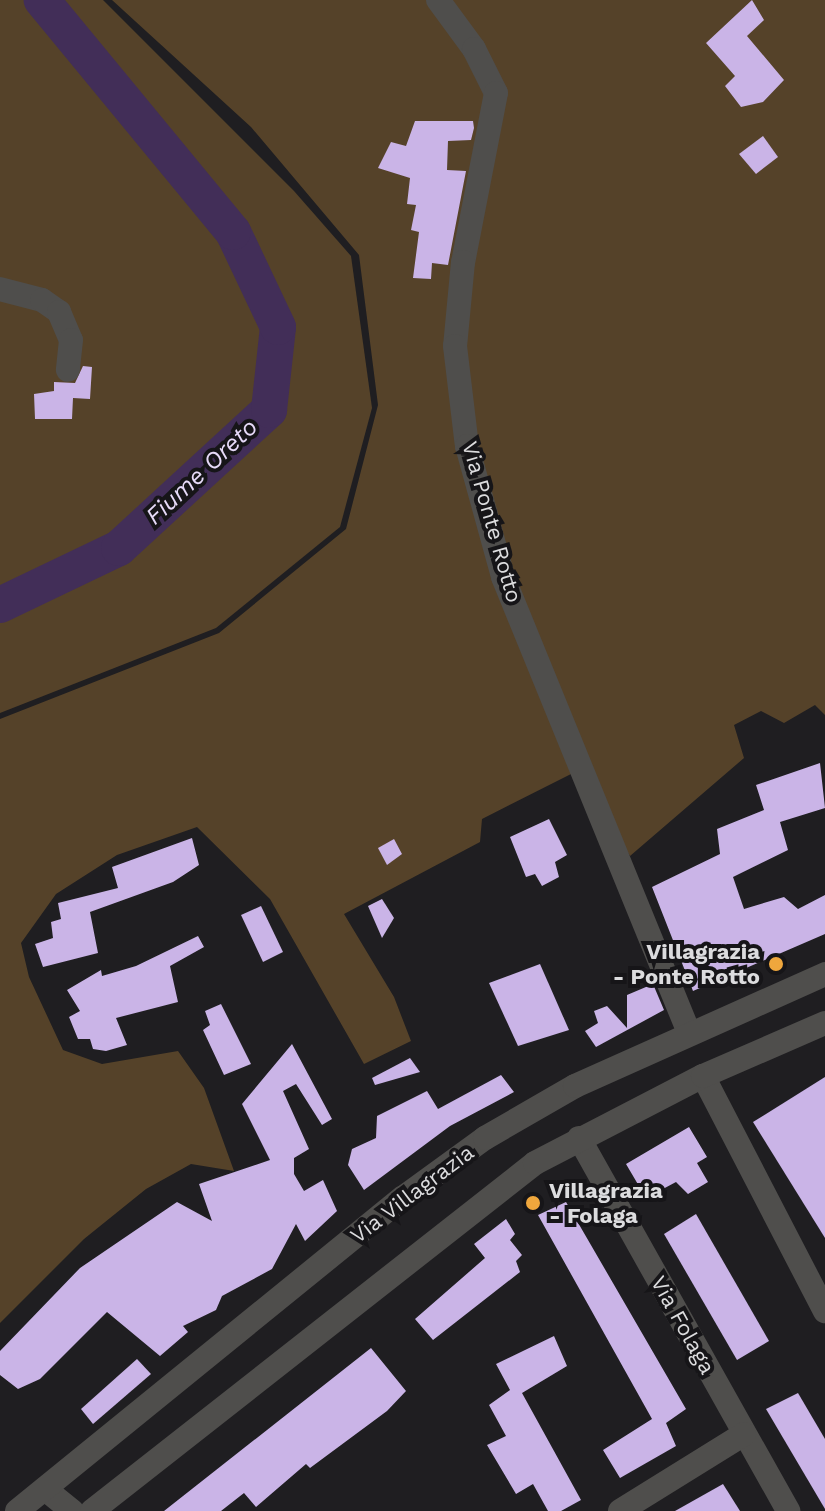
<!DOCTYPE html>
<html>
<head>
<meta charset="utf-8">
<style>
  body { margin:0 }
  #map { position:relative; width:825px; height:1511px; overflow:hidden; background:#1f1e21; font-family:"Work Sans",sans-serif }
  div>[style] { position:absolute }
  .green>* { inset:0; background:#554229 }
  .river>* { height:36px; margin:-18px; padding:0 18px; transform-origin:18px; border-radius:18px; background:#422e58 }
  .building>* { inset:0; background:#cab4e7 }
  .minor>* { height:24px; margin:-12px; padding:0 12px; transform-origin:12px; border-radius:12px; background:#4f4e4c }
  .dots>* { width:22px; height:22px; translate:-50% -50%; box-sizing:border-box; border:4px solid #161518; border-radius:50% }
  span { translate:-50% -50%; white-space:nowrap; text-align:center; line-height:1.15; -webkit-text-stroke:8px #161518; paint-order:stroke }
  .street-label { font-size:22px; color:#dcdcde }
  .poi-label { font-size:22px; color:#dcdcde; font-weight:700 }
  .right { translate:-100% -50%; text-align:right }
  .left { translate:0 -50%; text-align:left }
  .water-label { font-size:24px; color:#e7dbf9; font-style:italic }
</style>
</head>
<body>
<div id="map">
  <div class="green">
    <i style="clip-path:polygon(0 0,103px 0,294px 191px,351px 256px,372px 408px,340px 527px,216px 628px,0 713px)"></i>
    <i style="clip-path:polygon(112px 0,825px 0,825px 715px,815px 705px,784px 723px,761px 711px,734px 725px,744px 758px,630px 856px,577px 771px,482px 819px,480px 842px,344px 914px,394px 997px,411px 1041px,364px 1064px,270px 899px,197px 827px,117px 855px,56px 894px,21px 943px,29px 977px,63px 1050px,102px 1064px,178px 1051px,204px 1088px,234px 1171px,191px 1164px,146px 1189px,84px 1239px,0 1323px,0 719px,219px 633px,346px 529px,378px 405px,359px 255px,251px 127px)"></i>
  </div>
  <div class="river">
    <i style="left:0;top:605px;width:132px;rotate:-25.6deg"></i>
    <i style="left:119px;top:548px;width:204px;rotate:-42.6deg"></i>
    <i style="left:269px;top:410px;width:83px;rotate:-83.8deg"></i>
    <i style="left:278px;top:327px;width:105px;rotate:-115.3deg"></i>
    <i style="left:233px;top:232px;width:301px;rotate:-129.5deg"></i>
  </div>
  <div class="building">
    <i style="clip-path:polygon(752px 0,764px 20px,747px 36px,784px 80px,763px 102px,741px 107px,725px 86px,735px 76px,706px 43px)"></i>
    <i style="clip-path:polygon(415px 121px,473px 121px,474px 128px,471px 140px,448px 141px,447px 170px,466px 171px,448px 265px,432px 263px,431px 279px,413px 278px,419px 232px,411px 230px,416px 205px,407px 204px,410px 178px,378px 168px,391px 142px,406px 146px)"></i>
    <i style="clip-path:polygon(763px 136px,778px 157px,756px 174px,739px 154px)"></i>
    <i style="clip-path:polygon(83px 366px,92px 367px,90px 399px,73px 398px,72px 419px,35px 419px,34px 394px,54px 391px,54px 382px,75px 383px)"></i>
    <i style="clip-path:polygon(820px 763px,825px 808px,780px 822px,788px 850px,733px 877px,744px 909px,784px 897px,798px 909px,825px 895px,825px 934px,693px 991px,652px 887px,720px 854px,717px 829px,764px 810px,756px 785px)"></i>
    <i style="clip-path:polygon(549px 819px,567px 855px,555px 862px,559px 877px,542px 886px,535px 874px,526px 877px,510px 837px)"></i>
    <i style="clip-path:polygon(192px 838px,199px 865px,173px 882px,90px 912px,98px 953px,43px 967px,35px 944px,53px 938px,51px 922px,61px 919px,58px 903px,118px 888px,112px 867px)"></i>
    <i style="clip-path:polygon(394px 839px,402px 854px,387px 865px,378px 848px)"></i>
    <i style="clip-path:polygon(382px 899px,394px 918px,382px 938px,368px 906px)"></i>
    <i style="clip-path:polygon(261px 906px,283px 952px,263px 962px,241px 915px)"></i>
    <i style="clip-path:polygon(198px 936px,204px 947px,170px 966px,178px 1002px,116px 1018px,127px 1045px,106px 1051px,93px 1049px,90px 1039px,78px 1039px,69px 1017px,80px 1011px,67px 990px,101px 970px,102px 976px,136px 966px)"></i>
    <i style="clip-path:polygon(540px 964px,569px 1030px,518px 1046px,489px 983px)"></i>
    <i style="clip-path:polygon(653px 984px,664px 1010px,596px 1047px,585px 1031px,598px 1023px,594px 1011px,607px 1006px,627px 1028px,627px 995px)"></i>
    <i style="clip-path:polygon(221px 1004px,251px 1064px,224px 1075px,203px 1030px,210px 1025px,205px 1011px)"></i>
    <i style="clip-path:polygon(292px 1044px,332px 1119px,322px 1125px,296px 1084px,283px 1091px,309px 1149px,294px 1158px,294px 1174px,304px 1191px,323px 1180px,337px 1211px,305px 1241px,296px 1224px,272px 1269px,222px 1296px,216px 1310px,183px 1326px,188px 1332px,160px 1356px,107px 1312px,40px 1379px,18px 1389px,0 1375px,0 1351px,80px 1268px,177px 1202px,212px 1221px,199px 1184px,270px 1160px,242px 1104px)"></i>
    <i style="clip-path:polygon(410px 1058px,420px 1072px,375px 1085px,372px 1078px)"></i>
    <i style="clip-path:polygon(501px 1075px,514px 1092px,450px 1126px,364px 1190px,348px 1165px,352px 1149px,376px 1138px,377px 1116px,427px 1091px,438px 1109px)"></i>
    <i style="clip-path:polygon(825px 1077px,825px 1238px,753px 1122px)"></i>
    <i style="clip-path:polygon(689px 1127px,707px 1157px,697px 1163px,708px 1182px,688px 1194px,676px 1182px,646px 1198px,626px 1164px)"></i>
    <i style="clip-path:polygon(566px 1202px,686px 1409px,666px 1423px,676px 1446px,620px 1478px,603px 1450px,652px 1419px,538px 1215px)"></i>
    <i style="clip-path:polygon(696px 1214px,769px 1341px,737px 1360px,664px 1234px)"></i>
    <i style="clip-path:polygon(506px 1219px,515px 1234px,510px 1240px,522px 1255px,516px 1261px,520px 1272px,433px 1340px,415px 1319px,485px 1258px,474px 1244px)"></i>
    <i style="clip-path:polygon(554px 1336px,567px 1366px,522px 1393px,581px 1500px,561px 1511px,548px 1511px,533px 1484px,516px 1494px,487px 1445px,506px 1436px,489px 1405px,510px 1390px,496px 1364px)"></i>
    <i style="clip-path:polygon(371px 1348px,406px 1391px,387px 1411px,310px 1468px,306px 1464px,256px 1507px,244px 1493px,221px 1511px,164px 1511px)"></i>
    <i style="clip-path:polygon(137px 1359px,151px 1374px,93px 1424px,81px 1409px)"></i>
    <i style="clip-path:polygon(798px 1393px,825px 1439px,825px 1509px,766px 1409px)"></i>
    <i style="clip-path:polygon(723px 1484px,740px 1511px,675px 1511px)"></i>
  </div>
  <div class="minor">
    <i style="left:438px;top:0;width:61px;rotate:53.7deg"></i>
    <i style="left:474px;top:49px;width:49px;rotate:63.4deg"></i>
    <i style="left:496px;top:93px;width:172px;rotate:101deg"></i>
    <i style="left:463px;top:262px;width:84px;rotate:95.4deg"></i>
    <i style="left:455px;top:346px;width:101px;rotate:83.2deg"></i>
    <i style="left:467px;top:446px;width:136px;rotate:74.6deg"></i>
    <i style="left:503px;top:577px;width:492px;rotate:67.8deg"></i>
    <i style="left:0;top:289px;width:43px;rotate:14.7deg"></i>
    <i style="left:42px;top:300px;width:21px;rotate:35deg"></i>
    <i style="left:59px;top:312px;width:30px;rotate:67deg"></i>
    <i style="left:71px;top:340px;width:30px;rotate:96deg"></i>
    <i style="left:703px;top:1076px;width:265px;rotate:62.6deg"></i>
    <i style="left:579px;top:1138px;width:428px;rotate:60.7deg"></i>
    <i style="left:45px;top:1489px;width:35px;rotate:39deg"></i>
    <i style="left:17px;top:1511px;width:498px;rotate:-39.1deg"></i>
    <i style="left:404px;top:1197px;width:100px;rotate:-36.1deg"></i>
    <i style="left:485px;top:1138px;width:104px;rotate:-30deg"></i>
    <i style="left:575px;top:1086px;width:274px;rotate:-24.1deg"></i>
    <i style="left:92px;top:1511px;width:563px;rotate:-38.15deg"></i>
    <i style="left:535px;top:1163px;width:189px;rotate:-27.4deg"></i>
    <i style="left:703px;top:1076px;width:133px;rotate:-23.5deg"></i>
    <i style="left:620px;top:1511px;width:146px;rotate:-31.8deg"></i>
  </div>
  <div class="dots">
    <i style="left:776px;top:964px;background:#efa73d"></i>
    <i style="left:533px;top:1203px;background:#efa73d"></i>
  </div>
  <div class="street-label">
    <span style="left:492px;top:522px;rotate:74deg">Via Ponte Rotto</span>
    <span style="left:412px;top:1194px;rotate:-37deg">Via Villagrazia</span>
    <span style="left:683px;top:1325px;rotate:61deg">Via Folaga</span>
  </div>
  <div class="poi-label">
    <span class="right" style="left:760px;top:964px">Villagrazia<br>- Ponte Rotto</span>
    <span class="left" style="left:549px;top:1203px">Villagrazia<br>- Folaga</span>
  </div>
  <div class="water-label">
    <span style="left:202px;top:472px;rotate:-43deg">Fiume Oreto</span>
  </div>
</div>
</body>
</html>
